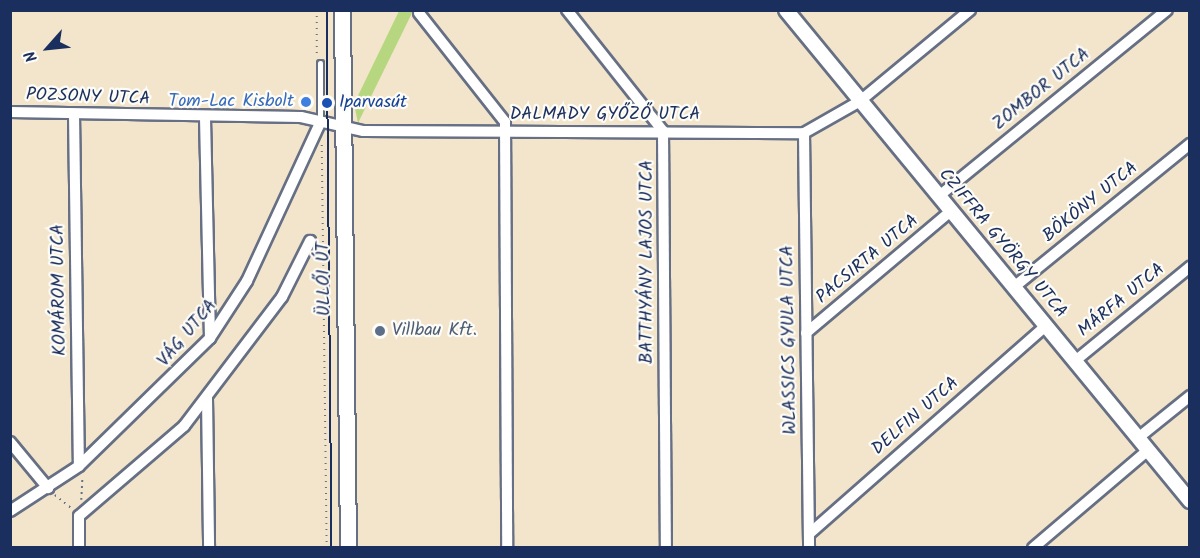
<!DOCTYPE html>
<html>
<head>
<meta charset="utf-8">
<style>
  body { margin:0 }
  #map { position:relative; width:1200px; height:558px; overflow:hidden; background:#f2e5cb; font-family:Kalam,sans-serif }
  div>[style] { position:absolute }
  .green>* { inset:0; background:#b6d77f }
  .path>* { height:1.5px; margin-top:-0.75px; transform-origin:0; background:repeating-linear-gradient(90deg,#666f84 0 1.5px,transparent 0 6px) }
  .roads { filter:drop-shadow(2px 0 #666f84) drop-shadow(-2px 0 #666f84) drop-shadow(0 2px #666f84) drop-shadow(0 -2px #666f84) }
  .service>* { height:5px; margin:-2.5px; padding:0 2.5px; transform-origin:2.5px; border-radius:2.5px; background:#fff }
  .minor>* { height:10px; margin:-5px; padding:0 5px; transform-origin:5px; border-radius:5px; background:#fff }
  .tertiary>* { height:14px; margin:-7px; padding:0 7px; transform-origin:7px; border-radius:7px; background:#fff }
  .secondary>* { height:15px; margin:-7.5px; padding:0 7.5px; transform-origin:7.5px; border-radius:7.5px; background:#fff }
  .tram>* { height:1.5px; margin:-0.75px; padding:0 0.75px; transform-origin:0.75px; border-radius:0.75px; background:#1b2f5e }
  .dots>* { width:16px; height:16px; translate:-50% -50%; box-sizing:border-box; border:3px solid #fdfcf7; border-radius:50% }
  span { translate:-50% -50%; white-space:nowrap; text-align:center; line-height:1.15; -webkit-text-stroke:4.5px #fdfcf7; paint-order:stroke }
  .street-label { font-size:18px; color:#1b2f5e }
  .shop-label { font-size:18px; color:#366cbe }
  .right { translate:-100% -50%; text-align:right }
  .transit-label { font-size:18px; color:#164399 }
  .left { translate:0 -50%; text-align:left }
  .service-label { font-size:18px; color:#4e5e75 }
  .frame { position:absolute; inset:0; border:12px solid #1b2f5e; pointer-events:none }
  .north { position:absolute; left:18px; top:18px; width:60px; height:60px; -webkit-text-stroke:4px #fdfcf7; paint-order:stroke; rotate:243deg; font-size:16px; font-weight:700; line-height:24px; text-align:center; color:#1b2f5e }
  .north::after { content:''; display:block; margin:auto; width:21px; height:27px; background:#1b2f5e; clip-path:polygon(50% 0,100% 100%,50% 72%,0 100%) }
</style>
</head>
<body>
<div id="map">
  <div class="green">
    <i style="clip-path:polygon(399px 11px,413px 11px,358px 123px,354px 104px)"></i>
  </div>
  <div class="path">
    <i style="left:317px;top:10px;width:45px;rotate:90deg"></i>
    <i style="left:322px;top:145px;width:403px;rotate:89.3deg"></i>
    <i style="left:55px;top:495px;width:22px;rotate:39deg"></i>
    <i style="left:81px;top:500px;width:22px;rotate:-87deg"></i>
  </div>
  <div class="roads">
    <div class="service">
      <i style="left:320px;top:122px;width:59px;rotate:-90deg"></i>
    </div>
    <div class="minor">
      <i style="left:567px;top:10px;width:154px;rotate:51.6deg"></i>
      <i style="left:663px;top:131px;width:417px;rotate:89.6deg"></i>
      <i style="left:419px;top:13px;width:139px;rotate:51.7deg"></i>
      <i style="left:505px;top:122px;width:426px;rotate:89.7deg"></i>
      <i style="left:10px;top:112px;width:291px;rotate:1deg"></i>
      <i style="left:301px;top:117px;width:64px;rotate:12.7deg"></i>
      <i style="left:363px;top:131px;width:441px;rotate:0.3deg"></i>
      <i style="left:804px;top:133px;width:64px;rotate:-29.7deg"></i>
      <i style="left:860px;top:101px;width:143px;rotate:-39.6deg"></i>
      <i style="left:74px;top:114px;width:352px;rotate:89.2deg"></i>
      <i style="left:205px;top:118px;width:220px;rotate:88.7deg"></i>
      <i style="left:804px;top:133px;width:415px;rotate:89.3deg"></i>
      <i style="left:939px;top:196px;width:294px;rotate:-39.2deg"></i>
      <i style="left:1014px;top:287px;width:227px;rotate:-39.1deg"></i>
      <i style="left:806px;top:333px;width:189px;rotate:-40.1deg"></i>
      <i style="left:1075px;top:361px;width:149px;rotate:-39.3deg"></i>
      <i style="left:207px;top:398px;width:150px;rotate:89.2deg"></i>
      <i style="left:1138px;top:438px;width:67px;rotate:-38.9deg"></i>
      <i style="left:10px;top:442px;width:60px;rotate:50.4deg"></i>
      <i style="left:10px;top:511px;width:82px;rotate:-33.1deg"></i>
      <i style="left:79px;top:466px;width:183px;rotate:-44.3deg"></i>
      <i style="left:210px;top:338px;width:68px;rotate:-57deg"></i>
      <i style="left:247px;top:281px;width:174px;rotate:-65.2deg"></i>
      <i style="left:809px;top:534px;width:315px;rotate:-41.3deg"></i>
      <i style="left:79px;top:548px;width:32px;rotate:-90deg"></i>
      <i style="left:79px;top:516px;width:138px;rotate:-40.6deg"></i>
      <i style="left:184px;top:426px;width:162px;rotate:-52.8deg"></i>
      <i style="left:282px;top:297px;width:63px;rotate:-63.4deg"></i>
      <i style="left:1033px;top:548px;width:151px;rotate:-40.4deg"></i>
    </div>
    <div class="tertiary">
      <i style="left:786px;top:10px;width:636px;rotate:50.55deg"></i>
    </div>
    <div class="secondary">
      <i style="left:342px;top:10px;width:538px;rotate:89.36deg"></i>
    </div>
  </div>
  <div class="tram">
    <i style="left:327px;top:10px;width:538px;rotate:89.47deg"></i>
  </div>
  <div class="dots">
    <i style="left:306px;top:102px;background:#3f7fe0"></i>
    <i style="left:327px;top:103px;background:#1a4fb4"></i>
    <i style="left:380px;top:331px;background:#5c6f8a"></i>
  </div>
  <div class="street-label">
    <span style="left:1042px;top:90px;rotate:-39deg">ZOMBOR UTCA</span>
    <span style="left:88px;top:98px;rotate:2deg">POZSONY UTCA</span>
    <span style="left:605px;top:115px">DALMADY GYŐZŐ UTCA</span>
    <span style="left:1091px;top:203px;rotate:-39deg">BÖKÖNY UTCA</span>
    <span style="left:1002px;top:244px;rotate:50deg">CZIFFRA GYÖRGY UTCA</span>
    <span style="left:868px;top:260px;rotate:-40deg">PACSIRTA UTCA</span>
    <span style="left:648px;top:262px;rotate:-90deg">BATTHYÁNY LAJOS UTCA</span>
    <span style="left:325px;top:279px;rotate:-91deg">ÜLLŐI ÚT</span>
    <span style="left:60px;top:290px;rotate:-91deg">KOMÁROM UTCA</span>
    <span style="left:1122px;top:301px;rotate:-39deg">MÁRFA UTCA</span>
    <span style="left:188px;top:334px;rotate:-50deg">VÁG UTCA</span>
    <span style="left:790px;top:340px;rotate:-91deg">WLASSICS GYULA UTCA</span>
    <span style="left:916px;top:417px;rotate:-41deg">DELFIN UTCA</span>
  </div>
  <div class="shop-label">
    <span class="right" style="left:294px;top:102px">Tom-Lac Kisbolt</span>
  </div>
  <div class="transit-label">
    <span class="left" style="left:339px;top:103px">Iparvasút</span>
  </div>
  <div class="service-label">
    <span class="left" style="left:392px;top:331px">Villbau Kft.</span>
  </div>
  <div class="frame"></div>
  <div class="north">N</div>
</div>
</body>
</html>
